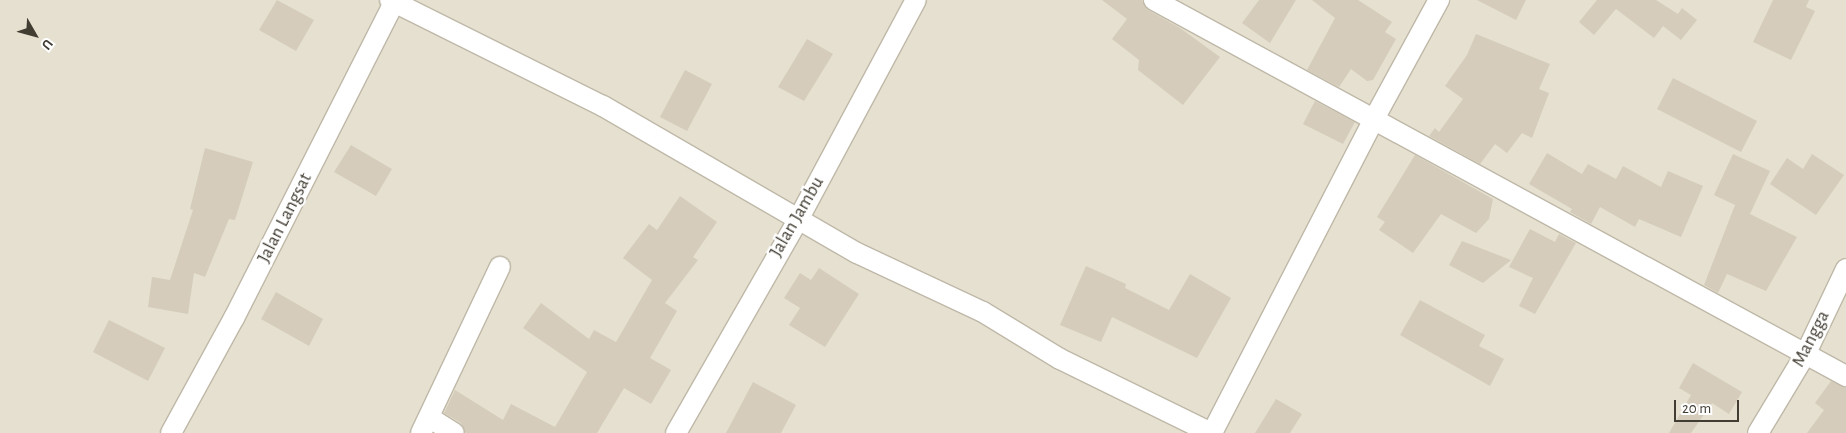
<!DOCTYPE html>
<html>
<head>
<meta charset="utf-8">
<style>
  body { margin:0 }
  #map { position:relative; width:1846px; height:433px; overflow:hidden; background:#f1ede2; font-family:"Alegreya Sans",sans-serif }
  div>[style] { position:absolute }
  .residential>* { inset:0; background:#e5e0d0 }
  .building>* { inset:0; background:#d5ccbb }
  .roads { filter:drop-shadow(1px 0 #bfb8a8) drop-shadow(-1px 0 #bfb8a8) drop-shadow(0 1px #bfb8a8) drop-shadow(0 -1px #bfb8a8) }
  .minor>* { height:20px; margin:-10px; padding:0 10px; transform-origin:10px; border-radius:10px; background:#fff }
  span { translate:-50% -50%; white-space:nowrap; text-align:center; line-height:1.15; -webkit-text-stroke:4.5px #fff; paint-order:stroke }
  .street-label { font-size:19px; color:#423d33 }
  .north { position:absolute; left:10px; top:10px; width:50px; height:50px; -webkit-text-stroke:4px #fff; paint-order:stroke; rotate:128deg; font-size:14px; font-weight:700; line-height:20px; text-align:center; color:#423d33 }
  .north::after { content:''; display:block; margin:auto; width:18px; height:22px; background:#423d33; clip-path:polygon(50% 0,100% 100%,50% 72%,0 100%) }
  .scale { position:absolute; left:1674px; top:400px; width:65px; height:22px; box-sizing:border-box; border:2px solid #423d33; border-top:0; padding-left:6px; font-size:15px; line-height:18px; white-space:nowrap; color:#423d33; -webkit-text-stroke:4px #fff; paint-order:stroke }
</style>
</head>
<body>
<div id="map">
  <div class="residential">
    <i style="clip-path:polygon(0 0,1846px 0,1846px 433px,0 433px)"></i>
  </div>
  <div class="building">
    <i style="clip-path:polygon(277px 0,314px 20px,296px 51px,259px 30px)"></i>
    <i style="clip-path:polygon(1102px 0,1142px 0,1148px 10px,1180px 28px,1220px 57px,1183px 105px,1138px 70px,1139px 60px,1112px 39px,1127px 19px)"></i>
    <i style="clip-path:polygon(1259px 0,1296px 0,1270px 43px,1242px 23px)"></i>
    <i style="clip-path:polygon(1312px 0,1358px 0,1392px 22px,1385px 32px,1396px 39px,1373px 80px,1367px 81px,1351px 69px,1339px 87px,1307px 70px,1335px 18px)"></i>
    <i style="clip-path:polygon(1477px 0,1526px 0,1516px 20px)"></i>
    <i style="clip-path:polygon(1597px 0,1656px 0,1678px 14px,1682px 8px,1697px 20px,1681px 40px,1663px 26px,1654px 38px,1616px 9px,1594px 35px,1579px 22px)"></i>
    <i style="clip-path:polygon(1773px 0,1809px 0,1806px 7px,1815px 11px,1791px 60px,1753px 42px)"></i>
    <i style="clip-path:polygon(1476px 34px,1550px 64px,1539px 89px,1549px 93px,1532px 138px,1522px 133px,1507px 153px,1495px 144px,1480px 164px,1429px 136px,1435px 128px,1439px 132px,1463px 99px,1445px 86px,1467px 55px)"></i>
    <i style="clip-path:polygon(807px 39px,833px 54px,804px 101px,778px 87px)"></i>
    <i style="clip-path:polygon(685px 70px,712px 84px,687px 131px,660px 117px)"></i>
    <i style="clip-path:polygon(1673px 78px,1757px 121px,1741px 152px,1657px 109px)"></i>
    <i style="clip-path:polygon(1315px 101px,1355px 122px,1343px 144px,1303px 124px)"></i>
    <i style="clip-path:polygon(351px 145px,392px 169px,376px 196px,334px 172px)"></i>
    <i style="clip-path:polygon(205px 148px,253px 162px,235px 220px,229px 219px,205px 277px,194px 273px,188px 314px,148px 307px,152px 277px,170px 280px,193px 210px,190px 209px)"></i>
    <i style="clip-path:polygon(1547px 153px,1582px 174px,1588px 164px,1616px 179px,1623px 166px,1661px 187px,1668px 171px,1703px 186px,1681px 237px,1639px 219px,1635px 227px,1600px 207px,1591px 224px,1570px 212px,1572px 209px,1529px 184px)"></i>
    <i style="clip-path:polygon(1733px 154px,1770px 171px,1750px 214px,1797px 237px,1766px 291px,1727px 274px,1718px 293px,1704px 285px,1735px 205px,1714px 195px)"></i>
    <i style="clip-path:polygon(1812px 154px,1844px 175px,1816px 215px,1770px 184px,1787px 158px,1803px 169px)"></i>
    <i style="clip-path:polygon(1415px 155px,1493px 199px,1489px 219px,1476px 233px,1441px 214px,1413px 253px,1379px 230px,1385px 222px,1377px 217px)"></i>
    <i style="clip-path:polygon(680px 196px,717px 222px,693px 257px,698px 260px,665px 303px,677px 311px,650px 358px,671px 370px,651px 404px,624px 388px,597px 433px,466px 433px,461px 423px,444px 413px,455px 390px,503px 420px,511px 404px,555px 427px,587px 372px,523px 328px,541px 303px,589px 339px,594px 330px,616px 342px,652px 280px,623px 258px,649px 224px,657px 230px)"></i>
    <i style="clip-path:polygon(1530px 229px,1555px 242px,1559px 234px,1576px 243px,1535px 314px,1519px 306px,1533px 278px,1509px 267px)"></i>
    <i style="clip-path:polygon(1462px 241px,1511px 260px,1483px 283px,1449px 265px)"></i>
    <i style="clip-path:polygon(1086px 266px,1126px 284px,1125px 288px,1169px 310px,1190px 274px,1231px 298px,1197px 358px,1112px 317px,1101px 342px,1060px 325px)"></i>
    <i style="clip-path:polygon(819px 268px,859px 294px,825px 347px,789px 325px,800px 308px,784px 298px,800px 273px,811px 280px)"></i>
    <i style="clip-path:polygon(276px 292px,323px 319px,309px 346px,261px 319px)"></i>
    <i style="clip-path:polygon(1420px 300px,1485px 335px,1479px 346px,1504px 359px,1490px 386px,1400px 335px)"></i>
    <i style="clip-path:polygon(109px 320px,165px 348px,148px 381px,93px 352px)"></i>
    <i style="clip-path:polygon(1693px 363px,1742px 392px,1729px 414px,1712px 403px,1691px 433px,1669px 433px,1691px 395px,1679px 388px)"></i>
    <i style="clip-path:polygon(1831px 381px,1846px 388px,1846px 433px,1807px 433px,1824px 410px,1815px 403px)"></i>
    <i style="clip-path:polygon(753px 382px,796px 405px,781px 433px,726px 433px)"></i>
    <i style="clip-path:polygon(1276px 399px,1302px 414px,1290px 433px,1255px 433px)"></i>
  </div>
  <div class="roads">
    <div class="minor">
      <i style="left:390px;top:0;width:238px;rotate:26.5deg"></i>
      <i style="left:603px;top:106px;width:293px;rotate:30.1deg"></i>
      <i style="left:857px;top:253px;width:139px;rotate:25.1deg"></i>
      <i style="left:983px;top:312px;width:90px;rotate:31.4deg"></i>
      <i style="left:1060px;top:359px;width:168px;rotate:26.1deg"></i>
      <i style="left:1154px;top:0;width:788px;rotate:28.52deg"></i>
      <i style="left:430px;top:418px;width:28px;rotate:32deg"></i>
      <i style="left:171px;top:433px;width:131px;rotate:-61.3deg"></i>
      <i style="left:234px;top:318px;width:356px;rotate:-63.1deg"></i>
      <i style="left:421px;top:433px;width:184px;rotate:-64.6deg"></i>
      <i style="left:676px;top:433px;width:248px;rotate:-60.2deg"></i>
      <i style="left:799px;top:218px;width:247px;rotate:-61.8deg"></i>
      <i style="left:1212px;top:433px;width:353px;rotate:-62.7deg"></i>
      <i style="left:1374px;top:119px;width:136px;rotate:-61.4deg"></i>
      <i style="left:1758px;top:433px;width:93px;rotate:-59deg"></i>
      <i style="left:1806px;top:353px;width:93px;rotate:-64.5deg"></i>
    </div>
  </div>
  <div class="street-label">
    <span style="left:797px;top:217px;rotate:-60deg">Jalan Jambu</span>
    <span style="left:285px;top:218px;rotate:-63deg">Jalan Langsat</span>
    <span style="left:1811px;top:339px;rotate:-63deg">Mangga</span>
  </div>
  <div class="north">U</div>
  <div class="scale">20 m</div>
</div>
</body>
</html>
